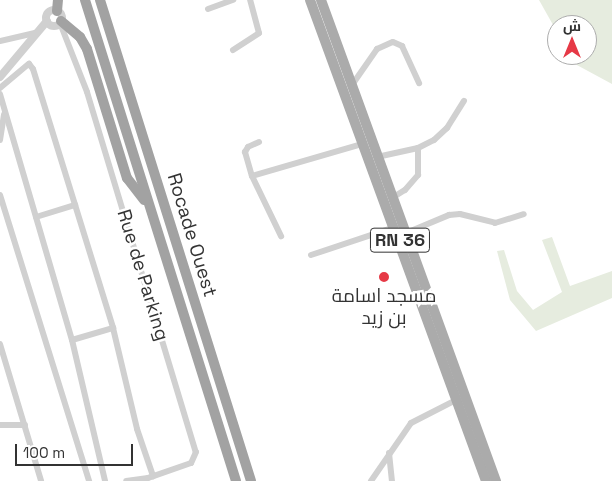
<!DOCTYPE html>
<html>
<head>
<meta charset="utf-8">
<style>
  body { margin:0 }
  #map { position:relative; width:612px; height:481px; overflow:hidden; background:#fff; font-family:"Space Grotesk",Cairo,sans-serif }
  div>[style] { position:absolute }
  .green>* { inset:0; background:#e6ecdf }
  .minor>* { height:6px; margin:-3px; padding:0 3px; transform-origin:3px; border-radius:3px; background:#d0d0d0 }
  .tertiary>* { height:8px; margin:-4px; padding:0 4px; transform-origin:4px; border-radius:4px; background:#d0d0d0 }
  .tertiary>.ring { margin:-4px; padding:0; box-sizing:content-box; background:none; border:8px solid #d0d0d0; border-radius:50% }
  .primary>* { height:10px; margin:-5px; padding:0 5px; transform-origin:5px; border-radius:5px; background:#ababab }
  .trunk>* { height:10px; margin:-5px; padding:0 5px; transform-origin:5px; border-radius:5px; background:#a2a2a2 }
  .dots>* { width:14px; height:14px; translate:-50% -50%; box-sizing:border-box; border:2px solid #fff; border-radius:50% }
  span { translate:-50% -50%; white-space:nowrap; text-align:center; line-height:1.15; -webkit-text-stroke:5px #fff; paint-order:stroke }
  .shield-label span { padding:1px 4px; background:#fff; border:1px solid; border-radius:4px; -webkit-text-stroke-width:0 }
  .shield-label { font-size:18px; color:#333; font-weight:700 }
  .street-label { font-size:19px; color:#333 }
  .poi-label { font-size:19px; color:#333 }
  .north { position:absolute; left:547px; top:15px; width:50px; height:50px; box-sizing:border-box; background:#fff; border:1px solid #adadad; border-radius:50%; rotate:0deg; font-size:14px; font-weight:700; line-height:20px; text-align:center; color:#333 }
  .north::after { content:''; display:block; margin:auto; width:18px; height:22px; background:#e63946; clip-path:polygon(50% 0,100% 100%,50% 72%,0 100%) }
  .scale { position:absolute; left:15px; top:444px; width:118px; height:22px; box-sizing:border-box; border:2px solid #333; border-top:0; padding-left:6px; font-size:15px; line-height:18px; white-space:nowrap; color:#333; -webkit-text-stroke:4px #fff; paint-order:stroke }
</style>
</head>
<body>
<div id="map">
  <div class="green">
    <i style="clip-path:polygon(539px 0,612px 0,612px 84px,575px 64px,570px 55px,587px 55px,587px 25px,557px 25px,557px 32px)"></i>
    <i style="clip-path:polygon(552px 237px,570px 286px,612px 271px,612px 298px,536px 331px,510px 300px,497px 251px,504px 250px,517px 291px,533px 310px,562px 292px,542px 240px)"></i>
  </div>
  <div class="minor">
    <i style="left:208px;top:9px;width:27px;rotate:-20deg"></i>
    <i style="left:60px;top:23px;width:74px;rotate:68.6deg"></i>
    <i style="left:87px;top:92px;width:376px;rotate:73.2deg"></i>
    <i style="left:196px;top:452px;width:12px;rotate:114deg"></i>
    <i style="left:191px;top:463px;width:46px;rotate:160.8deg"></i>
    <i style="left:148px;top:478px;width:22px;rotate:172deg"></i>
    <i style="left:0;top:41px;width:39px;rotate:-13deg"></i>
    <i style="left:233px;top:50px;width:31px;rotate:-33deg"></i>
    <i style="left:259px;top:33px;width:34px;rotate:-105deg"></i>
    <i style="left:352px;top:85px;width:44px;rotate:-55.2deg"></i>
    <i style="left:377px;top:49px;width:17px;rotate:-24deg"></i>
    <i style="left:393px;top:42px;width:10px;rotate:24deg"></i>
    <i style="left:402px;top:46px;width:41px;rotate:65.3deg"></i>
    <i style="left:0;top:88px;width:38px;rotate:-40deg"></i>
    <i style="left:29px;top:64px;width:6px;rotate:51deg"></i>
    <i style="left:33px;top:69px;width:271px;rotate:72.8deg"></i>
    <i style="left:113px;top:328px;width:104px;rotate:76.6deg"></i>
    <i style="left:137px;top:429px;width:50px;rotate:71.2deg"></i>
    <i style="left:0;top:94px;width:256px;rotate:73.7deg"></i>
    <i style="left:72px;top:340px;width:145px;rotate:76.8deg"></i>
    <i style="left:0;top:140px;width:26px;rotate:-81deg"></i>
    <i style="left:259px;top:142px;width:12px;rotate:156deg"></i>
    <i style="left:248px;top:147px;width:6px;rotate:121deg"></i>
    <i style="left:245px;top:152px;width:25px;rotate:74deg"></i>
    <i style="left:252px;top:176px;width:67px;rotate:64.2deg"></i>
    <i style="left:377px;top:157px;width:42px;rotate:-12.4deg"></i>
    <i style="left:418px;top:148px;width:18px;rotate:-27deg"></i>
    <i style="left:434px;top:140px;width:18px;rotate:-43deg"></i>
    <i style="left:447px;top:128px;width:32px;rotate:-58deg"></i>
    <i style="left:252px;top:176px;width:115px;rotate:-16.2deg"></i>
    <i style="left:0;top:195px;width:300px;rotate:72.7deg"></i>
    <i style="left:392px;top:198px;width:15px;rotate:-32deg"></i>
    <i style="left:405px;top:190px;width:20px;rotate:-49deg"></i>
    <i style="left:418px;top:175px;width:27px;rotate:-90deg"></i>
    <i style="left:36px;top:217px;width:41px;rotate:-17.1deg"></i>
    <i style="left:406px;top:233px;width:47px;rotate:-22.7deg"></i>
    <i style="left:449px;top:215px;width:11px;rotate:-5deg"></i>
    <i style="left:460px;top:214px;width:36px;rotate:14deg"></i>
    <i style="left:495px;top:223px;width:30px;rotate:-17deg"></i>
    <i style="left:311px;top:255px;width:89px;rotate:-18.4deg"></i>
    <i style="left:72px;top:340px;width:43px;rotate:-16.3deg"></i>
    <i style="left:0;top:344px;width:143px;rotate:73.3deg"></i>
    <i style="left:0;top:425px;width:25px"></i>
    <i style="left:389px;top:453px;width:28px;rotate:84deg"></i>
    <i style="left:371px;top:481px;width:70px;rotate:-55.4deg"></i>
    <i style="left:411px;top:423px;width:53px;rotate:-27.1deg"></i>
  </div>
  <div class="tertiary">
    <i class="ring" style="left:46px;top:10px;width:8px;height:8px"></i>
    <i style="left:0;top:77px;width:73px;rotate:-50deg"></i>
  </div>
  <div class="primary">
    <i style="left:310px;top:0;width:512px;rotate:69.9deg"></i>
    <i style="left:321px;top:0;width:512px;rotate:70.01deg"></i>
  </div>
  <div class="trunk">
    <i style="left:85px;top:0;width:504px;rotate:72.57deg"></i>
    <i style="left:100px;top:0;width:504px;rotate:72.57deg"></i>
    <i style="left:57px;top:11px;width:11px;rotate:-85deg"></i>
    <i style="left:61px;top:21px;width:25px;rotate:40deg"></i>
    <i style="left:80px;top:37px;width:14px;rotate:60deg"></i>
    <i style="left:87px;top:49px;width:135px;rotate:72.8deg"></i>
    <i style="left:127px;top:178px;width:28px;rotate:52deg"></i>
  </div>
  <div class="dots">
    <i style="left:384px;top:277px;background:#e63946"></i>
  </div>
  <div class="shield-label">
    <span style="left:400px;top:240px">RN 36</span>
  </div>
  <div class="street-label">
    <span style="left:192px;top:235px;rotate:73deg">Rocade Ouest</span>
    <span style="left:143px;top:275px;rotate:73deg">Rue de Parking</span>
  </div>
  <div class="poi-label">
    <span style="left:384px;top:307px">مسجد اسامة<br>بن زيد</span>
  </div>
  <div class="north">ش</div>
  <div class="scale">100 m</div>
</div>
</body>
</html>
